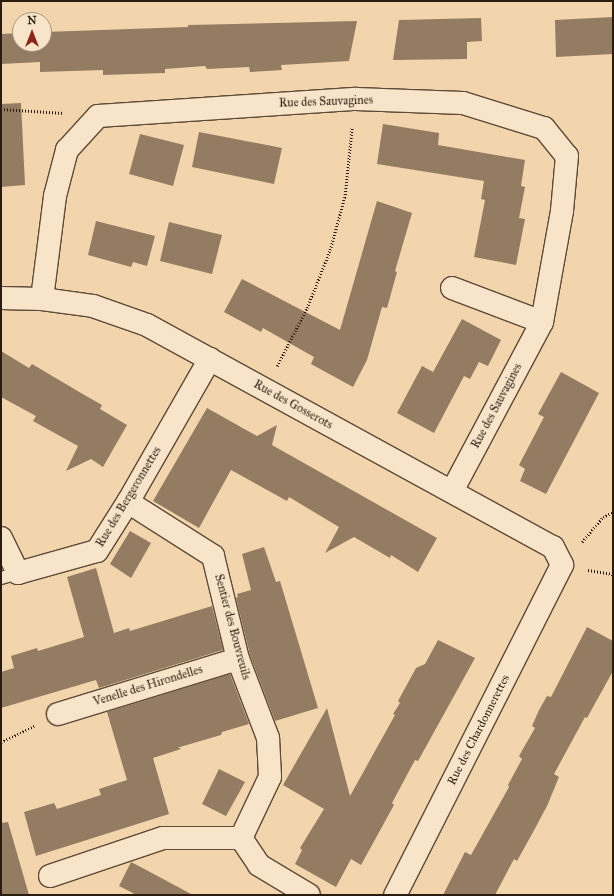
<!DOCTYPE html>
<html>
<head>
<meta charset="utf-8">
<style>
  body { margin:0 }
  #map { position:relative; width:614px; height:896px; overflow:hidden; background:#f2d5ac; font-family:"IM FELL Great Primer",serif }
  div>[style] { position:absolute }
  .building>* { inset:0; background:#937c61 }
  .path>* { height:2.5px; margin-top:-1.25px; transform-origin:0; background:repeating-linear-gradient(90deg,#2c1c10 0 1px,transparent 0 3px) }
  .roads { filter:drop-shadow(1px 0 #5e4a37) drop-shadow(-1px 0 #5e4a37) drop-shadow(0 1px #5e4a37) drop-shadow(0 -1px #5e4a37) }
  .service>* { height:12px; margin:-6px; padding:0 6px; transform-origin:6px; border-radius:6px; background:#f7e4c9 }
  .minor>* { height:22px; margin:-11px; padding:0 11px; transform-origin:11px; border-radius:11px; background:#f7e4c9 }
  span { translate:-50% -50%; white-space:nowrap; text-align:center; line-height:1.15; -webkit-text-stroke:4px #f7e4c9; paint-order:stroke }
  .street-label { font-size:12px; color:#2c1c10 }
  .frame { position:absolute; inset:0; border:2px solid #2c1c10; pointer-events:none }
  .north { position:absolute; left:12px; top:12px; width:40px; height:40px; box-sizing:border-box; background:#f7e4c9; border:1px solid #a6947f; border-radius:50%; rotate:0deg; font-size:11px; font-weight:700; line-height:16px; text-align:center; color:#2c1c10 }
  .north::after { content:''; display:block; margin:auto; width:14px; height:18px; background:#8f2418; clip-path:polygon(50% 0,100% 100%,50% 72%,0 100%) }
</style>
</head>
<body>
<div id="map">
  <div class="building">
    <i style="clip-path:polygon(613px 17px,613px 54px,556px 57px,555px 20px)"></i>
    <i style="clip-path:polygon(481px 18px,482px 41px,467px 42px,467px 59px,393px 60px,399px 20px)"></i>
    <i style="clip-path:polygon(357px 21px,349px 61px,281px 65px,282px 70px,250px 72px,249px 67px,207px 69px,205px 66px,165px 69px,165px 73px,103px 75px,103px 70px,40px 72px,40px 62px,1px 64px,1px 34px,20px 33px,20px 44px,44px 44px,44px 32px,188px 27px,188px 25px)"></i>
    <i style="clip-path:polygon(21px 103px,25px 185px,1px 187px,1px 104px)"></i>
    <i style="clip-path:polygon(383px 124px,439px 133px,438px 145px,525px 160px,521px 186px,525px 187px,519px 218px,525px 219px,516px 265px,474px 257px,485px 200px,481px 199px,484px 181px,377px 164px)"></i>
    <i style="clip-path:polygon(199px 132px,282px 148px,274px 184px,192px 167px)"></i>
    <i style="clip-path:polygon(140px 134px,184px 145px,173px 186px,129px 174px)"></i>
    <i style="clip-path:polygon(377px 201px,412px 213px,395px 271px,397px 272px,387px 308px,382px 307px,367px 360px,353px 387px,311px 364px,314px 357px,263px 328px,261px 332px,224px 312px,242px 279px,340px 330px)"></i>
    <i style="clip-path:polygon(96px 221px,155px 236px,147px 266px,133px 262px,131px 267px,88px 255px)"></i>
    <i style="clip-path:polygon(169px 222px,222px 235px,212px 274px,160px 261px)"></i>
    <i style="clip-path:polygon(462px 319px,501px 340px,488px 366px,479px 362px,470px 379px,464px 376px,434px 433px,397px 413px,422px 366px,433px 372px)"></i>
    <i style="clip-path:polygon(1px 351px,29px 368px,32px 364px,81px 393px,102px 405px,100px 409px,127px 425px,103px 467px,91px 459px,66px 471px,78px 446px,33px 421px,36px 416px,1px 397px)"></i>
    <i style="clip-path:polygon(561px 372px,599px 393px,546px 494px,520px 481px,525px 469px,519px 465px,544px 417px,538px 414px)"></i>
    <i style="clip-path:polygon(207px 408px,257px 436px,277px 425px,272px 445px,437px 538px,418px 572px,391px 555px,390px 558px,354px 537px,325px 553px,339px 527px,289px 497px,287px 501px,231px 470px,199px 528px,153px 501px)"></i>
    <i style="clip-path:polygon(130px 531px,151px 543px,131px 578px,110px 564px)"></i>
    <i style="clip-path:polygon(264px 547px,276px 582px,280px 581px,318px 708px,275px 721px,250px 655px,236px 598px,238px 597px,237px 594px,251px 590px,242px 554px)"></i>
    <i style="clip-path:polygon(96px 568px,114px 633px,129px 628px,130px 631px,212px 606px,223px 650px,99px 688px,96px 680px,1px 708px,1px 672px,14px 668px,11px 656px,37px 648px,38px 651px,84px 637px,67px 577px)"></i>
    <i style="clip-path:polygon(587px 627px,613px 641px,613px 671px,587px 718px,585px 717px,554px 774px,559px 777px,547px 806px,532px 834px,517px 861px,514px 859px,495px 895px,443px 895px,465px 852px,471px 855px,509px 787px,508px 785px,522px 759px,519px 756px,535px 728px,532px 726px,539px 710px,547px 696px,551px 697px)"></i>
    <i style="clip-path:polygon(438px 640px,475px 658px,418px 761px,415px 760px,392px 803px,394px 805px,361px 865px,351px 859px,336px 887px,295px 864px,302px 850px,300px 848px,324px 809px,283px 785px,327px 708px,350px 796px,395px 715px,393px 714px,400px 703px,398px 701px,416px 668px,425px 664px)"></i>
    <i style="clip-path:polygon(230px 674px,249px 724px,222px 732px,221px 735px,180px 747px,178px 747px,181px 749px,153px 758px,169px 814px,36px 856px,24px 812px,54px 803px,57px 809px,101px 795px,99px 789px,127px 780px,107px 712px)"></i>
    <i style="clip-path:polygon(219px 769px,245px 782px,226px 816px,202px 804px)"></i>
    <i style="clip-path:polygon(8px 822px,29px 895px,1px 895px,1px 823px)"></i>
    <i style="clip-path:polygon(131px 862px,150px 872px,193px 895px,136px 895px,131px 892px,119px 886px)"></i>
  </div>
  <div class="path">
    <i style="left:1px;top:109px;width:63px;rotate:3.6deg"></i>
    <i style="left:277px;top:366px;width:65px;rotate:-62.7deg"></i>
    <i style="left:307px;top:308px;width:62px;rotate:-68.4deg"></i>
    <i style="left:330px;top:250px;width:57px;rotate:-74.7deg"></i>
    <i style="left:345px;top:195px;width:68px;rotate:-84.1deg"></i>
    <i style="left:582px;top:542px;width:33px;rotate:-50deg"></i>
    <i style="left:603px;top:517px;width:11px;rotate:-27deg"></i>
    <i style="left:588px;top:570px;width:25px;rotate:9deg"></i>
    <i style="left:1px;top:742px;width:37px;rotate:-26deg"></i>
  </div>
  <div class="roads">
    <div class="service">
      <i style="left:1px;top:578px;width:18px;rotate:-16deg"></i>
    </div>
    <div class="minor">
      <i style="left:452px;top:288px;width:96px;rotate:20.7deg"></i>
      <i style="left:542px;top:322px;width:191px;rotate:118deg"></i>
      <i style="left:1px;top:298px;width:41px;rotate:1.4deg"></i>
      <i style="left:42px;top:299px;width:51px;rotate:7.8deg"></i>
      <i style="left:93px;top:306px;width:57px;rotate:19.4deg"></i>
      <i style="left:147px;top:325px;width:463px;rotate:28.7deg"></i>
      <i style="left:553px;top:547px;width:20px;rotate:63deg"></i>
      <i style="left:562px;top:565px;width:370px;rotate:116.8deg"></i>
      <i style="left:42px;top:299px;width:104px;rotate:-82.8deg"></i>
      <i style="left:55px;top:196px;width:48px;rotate:-75.4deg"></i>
      <i style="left:67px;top:150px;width:46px;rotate:-47.6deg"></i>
      <i style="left:98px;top:116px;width:259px;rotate:-3.8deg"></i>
      <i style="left:356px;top:99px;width:107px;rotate:2.1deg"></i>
      <i style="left:463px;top:103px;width:85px;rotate:17.2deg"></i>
      <i style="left:544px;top:128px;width:36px;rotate:51deg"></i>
      <i style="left:567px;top:156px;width:55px;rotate:95.2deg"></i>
      <i style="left:562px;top:211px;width:113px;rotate:100.2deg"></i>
      <i style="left:128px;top:502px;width:101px;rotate:32.4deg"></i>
      <i style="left:213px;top:556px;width:106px;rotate:76.4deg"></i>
      <i style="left:238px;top:659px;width:85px;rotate:69.2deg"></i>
      <i style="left:268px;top:738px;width:39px;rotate:87deg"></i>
      <i style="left:270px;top:777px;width:68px;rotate:115.4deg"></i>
      <i style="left:241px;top:838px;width:32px;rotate:56deg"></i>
      <i style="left:259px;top:865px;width:58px;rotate:31deg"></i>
      <i style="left:1px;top:538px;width:39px;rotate:64deg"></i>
      <i style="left:18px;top:573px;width:82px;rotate:-15.6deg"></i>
      <i style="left:97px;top:551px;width:58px;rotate:-57.7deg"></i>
      <i style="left:128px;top:502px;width:165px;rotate:-60.2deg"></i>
      <i style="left:58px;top:714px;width:188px;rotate:-17deg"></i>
      <i style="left:50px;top:876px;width:119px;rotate:-18.6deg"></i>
      <i style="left:163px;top:838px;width:78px"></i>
    </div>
  </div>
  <div class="street-label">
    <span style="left:326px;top:102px;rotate:-2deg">Rue des Sauvagines</span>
    <span style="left:293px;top:405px;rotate:29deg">Rue des Gosserots</span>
    <span style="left:497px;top:406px;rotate:-62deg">Rue des Sauvagines</span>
    <span style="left:129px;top:497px;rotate:-59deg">Rue des Bergeronnettes</span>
    <span style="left:232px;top:627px;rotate:75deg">Sentier des Bouvreuils</span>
    <span style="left:148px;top:686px;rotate:-17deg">Venelle des Hirondelles</span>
    <span style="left:479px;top:730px;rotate:-63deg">Rue des Chardonnerettes</span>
  </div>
  <div class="frame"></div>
  <div class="north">N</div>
</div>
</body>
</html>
